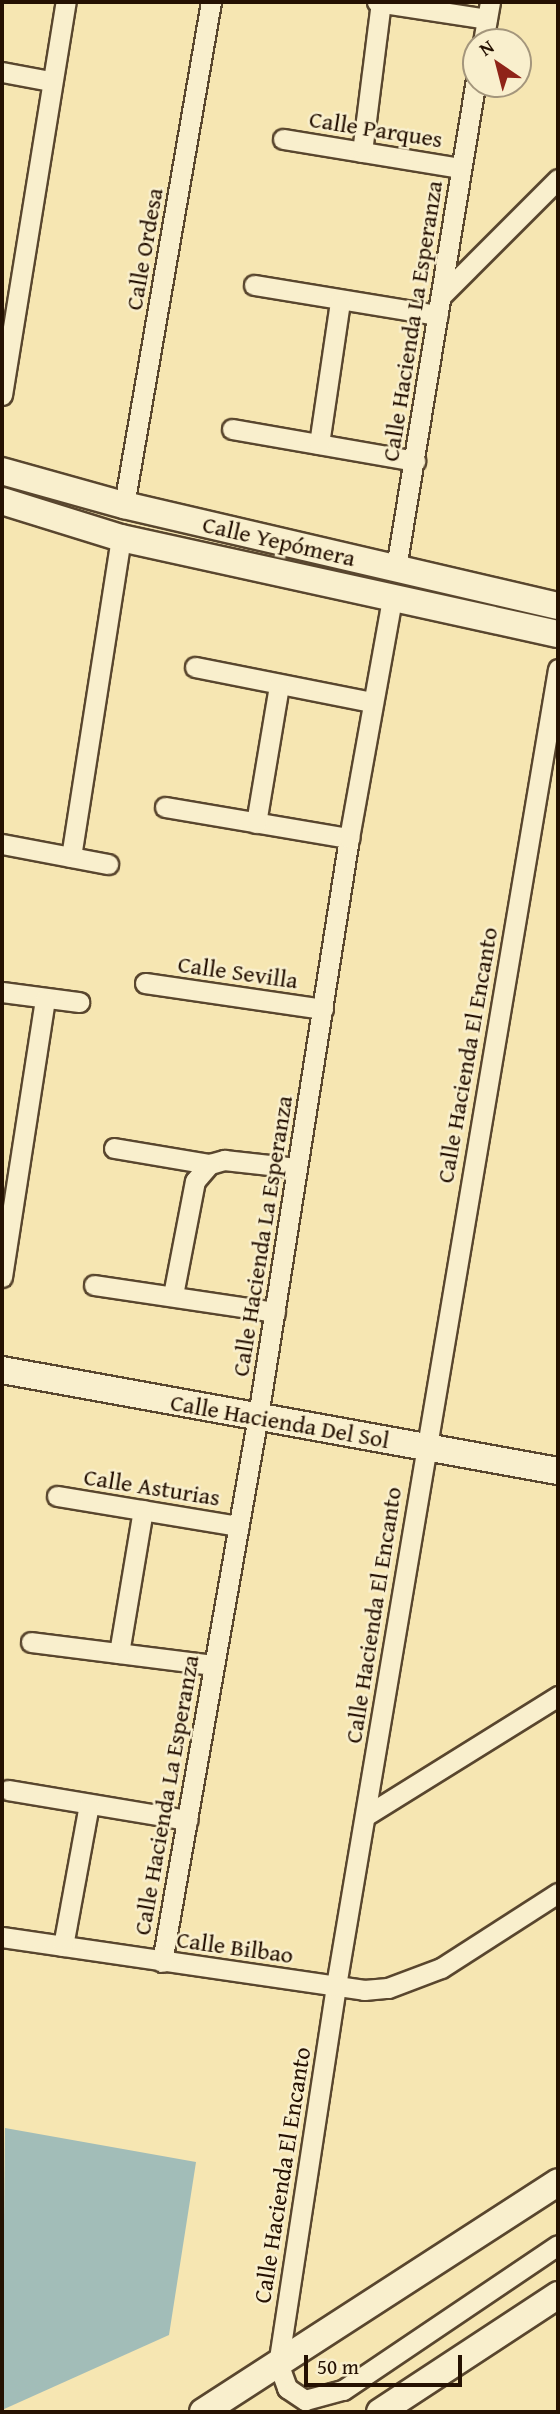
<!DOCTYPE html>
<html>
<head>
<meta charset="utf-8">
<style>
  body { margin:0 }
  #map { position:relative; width:560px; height:2414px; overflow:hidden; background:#f6e6b2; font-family:"Gentium Book Plus",serif }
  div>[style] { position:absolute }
  .water>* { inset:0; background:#a2bdb8 }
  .roads { filter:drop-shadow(2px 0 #59462e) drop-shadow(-2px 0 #59462e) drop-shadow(0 2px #59462e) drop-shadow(0 -2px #59462e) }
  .street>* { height:19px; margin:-9.5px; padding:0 9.5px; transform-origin:9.5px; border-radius:9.5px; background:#f9efcd }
  .secondary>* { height:26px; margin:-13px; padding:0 13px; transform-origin:13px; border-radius:13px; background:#f9efcd }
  span { translate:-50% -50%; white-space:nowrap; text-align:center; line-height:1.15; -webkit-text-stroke:5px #f9efcd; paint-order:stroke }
  .street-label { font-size:24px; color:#251102 }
  .frame { position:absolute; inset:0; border:4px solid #251102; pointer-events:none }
  .north { position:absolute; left:462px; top:28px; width:70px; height:70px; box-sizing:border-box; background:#f9efcd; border:2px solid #a4967c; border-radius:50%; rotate:325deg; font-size:19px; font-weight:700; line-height:28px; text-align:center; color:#251102 }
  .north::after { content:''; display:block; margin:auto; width:24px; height:32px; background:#8f2418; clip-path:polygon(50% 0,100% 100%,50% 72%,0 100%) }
  .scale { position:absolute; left:304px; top:2355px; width:158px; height:32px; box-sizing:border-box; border:4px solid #251102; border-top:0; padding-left:9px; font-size:21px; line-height:24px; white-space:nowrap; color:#251102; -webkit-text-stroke:5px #f9efcd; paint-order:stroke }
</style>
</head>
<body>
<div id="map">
  <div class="water">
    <i style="clip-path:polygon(5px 2128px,196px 2162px,169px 2335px,2px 2410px)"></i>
  </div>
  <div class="roads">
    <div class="street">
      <i style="left:377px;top:2px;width:111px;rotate:8.8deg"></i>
      <i style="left:483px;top:42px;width:41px;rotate:-80.1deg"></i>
      <i style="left:2px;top:72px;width:49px;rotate:10.6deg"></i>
      <i style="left:283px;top:139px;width:180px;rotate:9.3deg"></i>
      <i style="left:362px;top:152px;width:151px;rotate:-82.8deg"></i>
      <i style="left:254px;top:285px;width:186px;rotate:9.3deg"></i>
      <i style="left:442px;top:295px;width:164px;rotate:-45deg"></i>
      <i style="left:2px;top:395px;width:398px;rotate:-80.8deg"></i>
      <i style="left:232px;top:429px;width:186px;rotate:9.9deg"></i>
      <i style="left:319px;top:444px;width:145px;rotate:-81.6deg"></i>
      <i style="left:124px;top:505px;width:510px;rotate:-80.19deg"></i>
      <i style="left:396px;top:568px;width:494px;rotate:-80.7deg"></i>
      <i style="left:195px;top:667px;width:180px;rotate:11.2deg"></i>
      <i style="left:558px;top:669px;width:1336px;rotate:99.57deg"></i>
      <i style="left:336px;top:1986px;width:381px;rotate:98.7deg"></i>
      <i style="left:278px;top:2363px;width:27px;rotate:70deg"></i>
      <i style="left:287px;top:2388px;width:22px;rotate:34deg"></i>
      <i style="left:305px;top:2400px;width:39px;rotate:-15deg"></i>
      <i style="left:343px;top:2390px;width:259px;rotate:-34deg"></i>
      <i style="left:165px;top:807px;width:187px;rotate:9.6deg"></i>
      <i style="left:256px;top:823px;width:139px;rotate:-80.5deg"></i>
      <i style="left:2px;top:844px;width:108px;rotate:10.7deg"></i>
      <i style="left:71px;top:857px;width:323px;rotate:-81.1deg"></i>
      <i style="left:145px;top:983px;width:180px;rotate:8.3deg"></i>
      <i style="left:2px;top:992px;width:78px;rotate:7.4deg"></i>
      <i style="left:114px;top:1148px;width:97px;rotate:9.5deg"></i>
      <i style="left:210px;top:1164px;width:15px;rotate:-16deg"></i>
      <i style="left:224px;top:1160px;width:73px;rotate:6.3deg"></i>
      <i style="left:2px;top:1277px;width:281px;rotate:-81.2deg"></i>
      <i style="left:94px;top:1285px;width:183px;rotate:8.5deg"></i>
      <i style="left:173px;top:1295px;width:116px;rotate:-79.1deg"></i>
      <i style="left:195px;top:1181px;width:23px;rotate:-49deg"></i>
      <i style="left:57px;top:1496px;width:184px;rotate:9.4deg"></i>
      <i style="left:31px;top:1642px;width:184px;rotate:7.2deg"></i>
      <i style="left:119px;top:1653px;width:145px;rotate:-80.5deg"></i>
      <i style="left:8px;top:1790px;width:182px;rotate:9.5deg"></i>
      <i style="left:367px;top:1815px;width:225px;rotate:-31.9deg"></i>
      <i style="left:2px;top:1937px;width:366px;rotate:8.3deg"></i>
      <i style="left:364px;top:1990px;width:24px;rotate:-5deg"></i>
      <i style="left:388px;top:1988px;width:57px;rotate:-20.7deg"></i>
      <i style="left:441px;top:1968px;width:139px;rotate:-32.7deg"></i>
      <i style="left:63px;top:1946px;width:143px;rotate:-79.6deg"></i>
      <i style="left:162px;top:1962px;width:554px;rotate:-80.03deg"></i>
      <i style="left:258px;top:1416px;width:585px;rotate:-81.05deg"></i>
      <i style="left:349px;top:838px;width:242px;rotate:-79.8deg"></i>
    </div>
    <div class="secondary">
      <i style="left:2px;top:471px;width:127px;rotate:15.6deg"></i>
      <i style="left:124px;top:505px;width:446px;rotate:13.1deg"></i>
      <i style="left:2px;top:501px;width:125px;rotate:17.3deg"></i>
      <i style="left:121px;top:538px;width:447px;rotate:12.4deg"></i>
      <i style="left:2px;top:1370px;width:565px;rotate:10.3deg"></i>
      <i style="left:203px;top:2412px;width:423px;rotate:-32.9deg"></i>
      <i style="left:380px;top:2412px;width:213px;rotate:-33.3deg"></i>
    </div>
  </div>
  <div class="street-label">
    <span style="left:376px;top:129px;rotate:9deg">Calle Parques</span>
    <span style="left:144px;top:249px;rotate:-80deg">Calle Ordesa</span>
    <span style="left:412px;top:321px;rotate:-81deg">Calle Hacienda La Esperanza</span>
    <span style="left:279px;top:541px;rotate:13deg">Calle Yepómera</span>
    <span style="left:238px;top:972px;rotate:8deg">Calle Sevilla</span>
    <span style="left:467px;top:1055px;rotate:-80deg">Calle Hacienda El Encanto</span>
    <span style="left:262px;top:1236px;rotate:-81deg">Calle Hacienda La Esperanza</span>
    <span style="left:280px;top:1421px;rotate:10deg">Calle Hacienda Del Sol</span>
    <span style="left:152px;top:1487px;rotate:9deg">Calle Asturias</span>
    <span style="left:373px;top:1615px;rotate:-81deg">Calle Hacienda El Encanto</span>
    <span style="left:166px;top:1795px;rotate:-80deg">Calle Hacienda La Esperanza</span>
    <span style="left:235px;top:1947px;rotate:8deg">Calle Bilbao</span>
    <span style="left:282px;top:2175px;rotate:-81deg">Calle Hacienda El Encanto</span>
  </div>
  <div class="frame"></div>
  <div class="north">N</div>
  <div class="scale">50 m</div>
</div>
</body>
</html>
